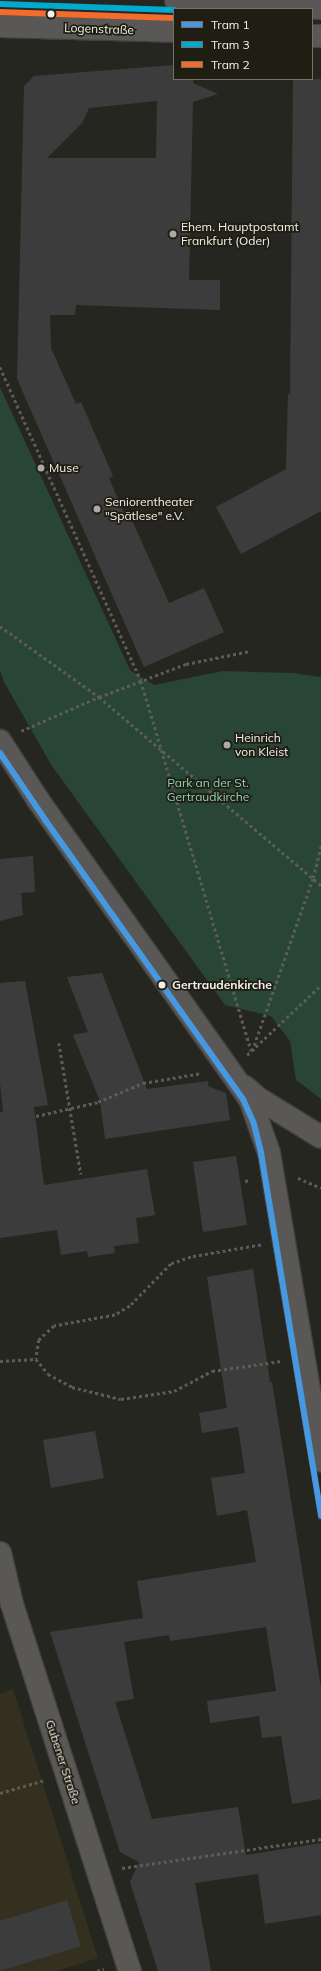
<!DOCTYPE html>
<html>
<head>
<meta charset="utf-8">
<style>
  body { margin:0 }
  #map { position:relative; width:321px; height:1971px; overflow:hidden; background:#262620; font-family:Mulish,sans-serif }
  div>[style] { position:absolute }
  .built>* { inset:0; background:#33301f }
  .green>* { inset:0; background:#294536 }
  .building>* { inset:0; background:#3d3c3c }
  .path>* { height:2.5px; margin-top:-1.25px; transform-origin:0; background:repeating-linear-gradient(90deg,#5c5b57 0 3px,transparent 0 6px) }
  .roads { filter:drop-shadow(1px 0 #42413d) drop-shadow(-1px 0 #42413d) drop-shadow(0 1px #42413d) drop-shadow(0 -1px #42413d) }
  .minor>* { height:22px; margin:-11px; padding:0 11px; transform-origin:11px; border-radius:11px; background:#595856 }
  .tram-1>* { height:6px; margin:-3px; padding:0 3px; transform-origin:3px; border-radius:3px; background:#4699e1 }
  .tram-2>* { height:6px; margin:-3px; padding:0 3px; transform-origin:3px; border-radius:3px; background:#00a9ce }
  .tram-3>* { height:6px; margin:-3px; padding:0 3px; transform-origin:3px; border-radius:3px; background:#f36c2b }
  .dots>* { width:11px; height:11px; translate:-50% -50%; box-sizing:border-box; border:2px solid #201e13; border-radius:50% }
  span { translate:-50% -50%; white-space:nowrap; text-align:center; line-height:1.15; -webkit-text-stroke:3.5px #201e13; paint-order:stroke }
  .street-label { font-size:12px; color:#f2f0e9 }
  .poi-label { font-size:12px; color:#f2f0e9 }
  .left { translate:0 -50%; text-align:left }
  .park-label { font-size:12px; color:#8dd2b1 }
  .stop-label { font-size:12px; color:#f2f0e9; font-weight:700 }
  .legend { position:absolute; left:173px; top:8px; width:140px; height:72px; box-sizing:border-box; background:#201e13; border:1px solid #747269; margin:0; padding:5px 7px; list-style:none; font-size:12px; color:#f2f0e9 }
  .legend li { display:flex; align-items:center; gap:8px; height:20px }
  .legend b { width:20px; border:1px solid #747269 }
</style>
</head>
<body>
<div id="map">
  <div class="built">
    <i style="clip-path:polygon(13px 1689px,98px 1958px,57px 1971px,0 1971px,0 1694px)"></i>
  </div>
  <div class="green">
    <i style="clip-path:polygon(0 387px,130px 670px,154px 685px,223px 671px,292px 673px,321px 677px,321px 1099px,296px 1080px,290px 1041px,271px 1016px,225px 1005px,52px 766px,4px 682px,0 671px)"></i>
  </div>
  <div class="building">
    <i style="clip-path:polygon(evenodd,174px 65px,174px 79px,194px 79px,193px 83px,218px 94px,193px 102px,189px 280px,220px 280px,220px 310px,76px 305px,75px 315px,50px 315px,51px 348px,76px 404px,81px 402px,113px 476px,109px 478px,127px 520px,131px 518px,169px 603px,204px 588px,224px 632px,144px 667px,17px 379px,24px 86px,34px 76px,174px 65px,157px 101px,156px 158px,47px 158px,82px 123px,89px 108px,157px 101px)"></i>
    <i style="clip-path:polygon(293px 79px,321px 79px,321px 511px,241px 554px,216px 507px,286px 469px,288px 394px,290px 394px)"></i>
    <i style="clip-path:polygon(33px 856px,35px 892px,21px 893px,23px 915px,0 921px,0 859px)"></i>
    <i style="clip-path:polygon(102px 973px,147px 1089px,208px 1081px,208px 1086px,226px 1093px,230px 1120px,105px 1139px,100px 1101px,73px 1035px,88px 1032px,67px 977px)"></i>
    <i style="clip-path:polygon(25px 981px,48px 1105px,34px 1107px,44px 1185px,147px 1169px,155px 1215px,136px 1218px,139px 1243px,114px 1246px,115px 1253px,88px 1257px,87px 1251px,61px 1255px,57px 1230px,0 1238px,0 1112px,3px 1112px,0 1083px,0 983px)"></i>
    <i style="clip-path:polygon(236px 1156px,247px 1225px,203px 1232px,193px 1162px)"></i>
    <i style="clip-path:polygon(253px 1269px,270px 1382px,272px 1382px,321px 1688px,321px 1799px,292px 1804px,281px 1736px,262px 1738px,259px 1716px,210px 1723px,207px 1701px,276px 1691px,266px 1627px,170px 1641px,169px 1635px,124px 1642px,134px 1699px,115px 1702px,152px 1819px,238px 1807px,246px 1855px,321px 1843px,321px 1915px,265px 1924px,258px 1874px,195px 1883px,211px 1971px,158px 1971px,130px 1882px,139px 1862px,120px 1852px,50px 1632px,143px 1618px,137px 1581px,256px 1562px,247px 1510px,217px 1516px,211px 1478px,245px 1473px,238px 1427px,202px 1433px,199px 1413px,227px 1408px,207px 1277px)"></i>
    <i style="clip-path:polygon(95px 1431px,104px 1478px,51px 1488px,43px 1440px)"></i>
    <i style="clip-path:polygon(67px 1900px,81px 1946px,0 1971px,0 1921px)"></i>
  </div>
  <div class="path">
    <i style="left:0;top:367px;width:344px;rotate:65.8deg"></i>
    <i style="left:141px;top:681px;width:386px;rotate:73.4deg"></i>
    <i style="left:0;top:626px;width:122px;rotate:35.6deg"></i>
    <i style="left:99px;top:697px;width:291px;rotate:40.3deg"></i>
    <i style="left:21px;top:731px;width:85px;rotate:-23.6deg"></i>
    <i style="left:99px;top:697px;width:93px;rotate:-20.8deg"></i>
    <i style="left:186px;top:664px;width:65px;rotate:-11.5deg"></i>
    <i style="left:59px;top:1043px;width:133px;rotate:80.5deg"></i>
    <i style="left:252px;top:1051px;width:183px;rotate:-70.6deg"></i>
    <i style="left:313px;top:878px;width:33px;rotate:-76deg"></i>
    <i style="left:247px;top:1055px;width:102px;rotate:-43.4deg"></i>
    <i style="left:36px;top:1116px;width:64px;rotate:-12.7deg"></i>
    <i style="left:98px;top:1102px;width:49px;rotate:-22.9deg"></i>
    <i style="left:143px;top:1083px;width:60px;rotate:-9.6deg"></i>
    <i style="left:298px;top:1178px;width:25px;rotate:23deg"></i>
    <i style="left:245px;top:1181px;width:5px;rotate:-11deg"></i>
    <i style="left:261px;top:1245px;width:71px;rotate:170.3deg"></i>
    <i style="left:191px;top:1257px;width:21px;rotate:161deg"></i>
    <i style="left:171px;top:1264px;width:59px;rotate:134.3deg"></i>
    <i style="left:130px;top:1306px;width:17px;rotate:149deg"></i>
    <i style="left:115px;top:1315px;width:62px;rotate:169.8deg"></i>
    <i style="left:54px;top:1326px;width:21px;rotate:137deg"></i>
    <i style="left:39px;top:1340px;width:19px;rotate:99deg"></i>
    <i style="left:36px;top:1359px;width:19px;rotate:51deg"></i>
    <i style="left:48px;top:1374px;width:27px;rotate:28deg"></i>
    <i style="left:72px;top:1387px;width:50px;rotate:13.8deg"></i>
    <i style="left:121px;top:1399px;width:54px;rotate:-8.6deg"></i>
    <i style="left:174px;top:1391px;width:43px;rotate:-27.8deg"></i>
    <i style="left:212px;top:1371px;width:70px;rotate:-8.2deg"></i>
    <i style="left:0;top:1361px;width:36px;rotate:-3deg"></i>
    <i style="left:0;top:1793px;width:47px;rotate:-16.1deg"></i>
    <i style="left:122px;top:1868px;width:201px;rotate:-8.3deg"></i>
    <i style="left:97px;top:1971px;width:7px;rotate:-16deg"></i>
  </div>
  <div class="roads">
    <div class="minor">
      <i style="left:176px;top:0;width:145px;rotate:3.2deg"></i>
      <i style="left:0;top:26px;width:174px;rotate:1.6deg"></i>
      <i style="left:312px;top:36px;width:9px"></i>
      <i style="left:0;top:741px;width:70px;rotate:57.2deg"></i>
      <i style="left:38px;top:800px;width:367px;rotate:54.7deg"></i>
      <i style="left:250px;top:1099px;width:57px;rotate:70.6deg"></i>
      <i style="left:269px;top:1153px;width:312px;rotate:80.4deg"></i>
      <i style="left:245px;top:1087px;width:15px;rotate:42deg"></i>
      <i style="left:256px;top:1097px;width:76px;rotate:31.6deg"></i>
      <i style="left:0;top:1553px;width:52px;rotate:76.8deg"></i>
      <i style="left:12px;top:1604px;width:386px;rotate:72.2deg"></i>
    </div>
  </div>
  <div class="tram-1">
    <i style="left:0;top:753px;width:82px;rotate:55.9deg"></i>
    <i style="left:46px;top:821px;width:341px;rotate:54.7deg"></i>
    <i style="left:243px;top:1099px;width:27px;rotate:66deg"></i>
    <i style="left:254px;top:1124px;width:30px;rotate:76deg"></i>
    <i style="left:261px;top:1153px;width:368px;rotate:80.6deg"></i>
  </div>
  <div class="tram-2">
    <i style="left:0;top:4px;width:174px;rotate:2deg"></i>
  </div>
  <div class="tram-3">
    <i style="left:0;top:12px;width:174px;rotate:2deg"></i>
  </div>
  <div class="dots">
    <i style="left:51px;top:14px;background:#f2f0e9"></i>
    <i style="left:173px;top:234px;background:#aba9a3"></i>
    <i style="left:41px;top:468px;background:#aba9a3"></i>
    <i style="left:97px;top:509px;background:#aba9a3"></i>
    <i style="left:227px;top:745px;background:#aba9a3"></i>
    <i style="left:162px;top:985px;background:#f2f0e9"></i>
  </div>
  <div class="street-label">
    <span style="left:99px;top:29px;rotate:2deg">Logenstraße</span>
    <span style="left:63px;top:1762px;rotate:72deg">Gubener Straße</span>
  </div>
  <div class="poi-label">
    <span class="left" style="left:181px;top:234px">Ehem. Hauptpostamt<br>Frankfurt (Oder)</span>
    <span class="left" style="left:49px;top:468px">Muse</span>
    <span class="left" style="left:105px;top:509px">Seniorentheater<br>"Spätlese" e.V.</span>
    <span class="left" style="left:235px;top:745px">Heinrich<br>von Kleist</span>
  </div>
  <div class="park-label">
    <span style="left:208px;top:790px">Park an der St.<br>Gertraudkirche</span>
  </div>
  <div class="stop-label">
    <span class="left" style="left:172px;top:985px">Gertraudenkirche</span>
  </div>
  <ul class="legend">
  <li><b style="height:5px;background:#4699e1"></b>Tram 1</li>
  <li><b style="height:5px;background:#00a9ce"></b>Tram 3</li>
  <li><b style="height:5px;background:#f36c2b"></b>Tram 2</li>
  </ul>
</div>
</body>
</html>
